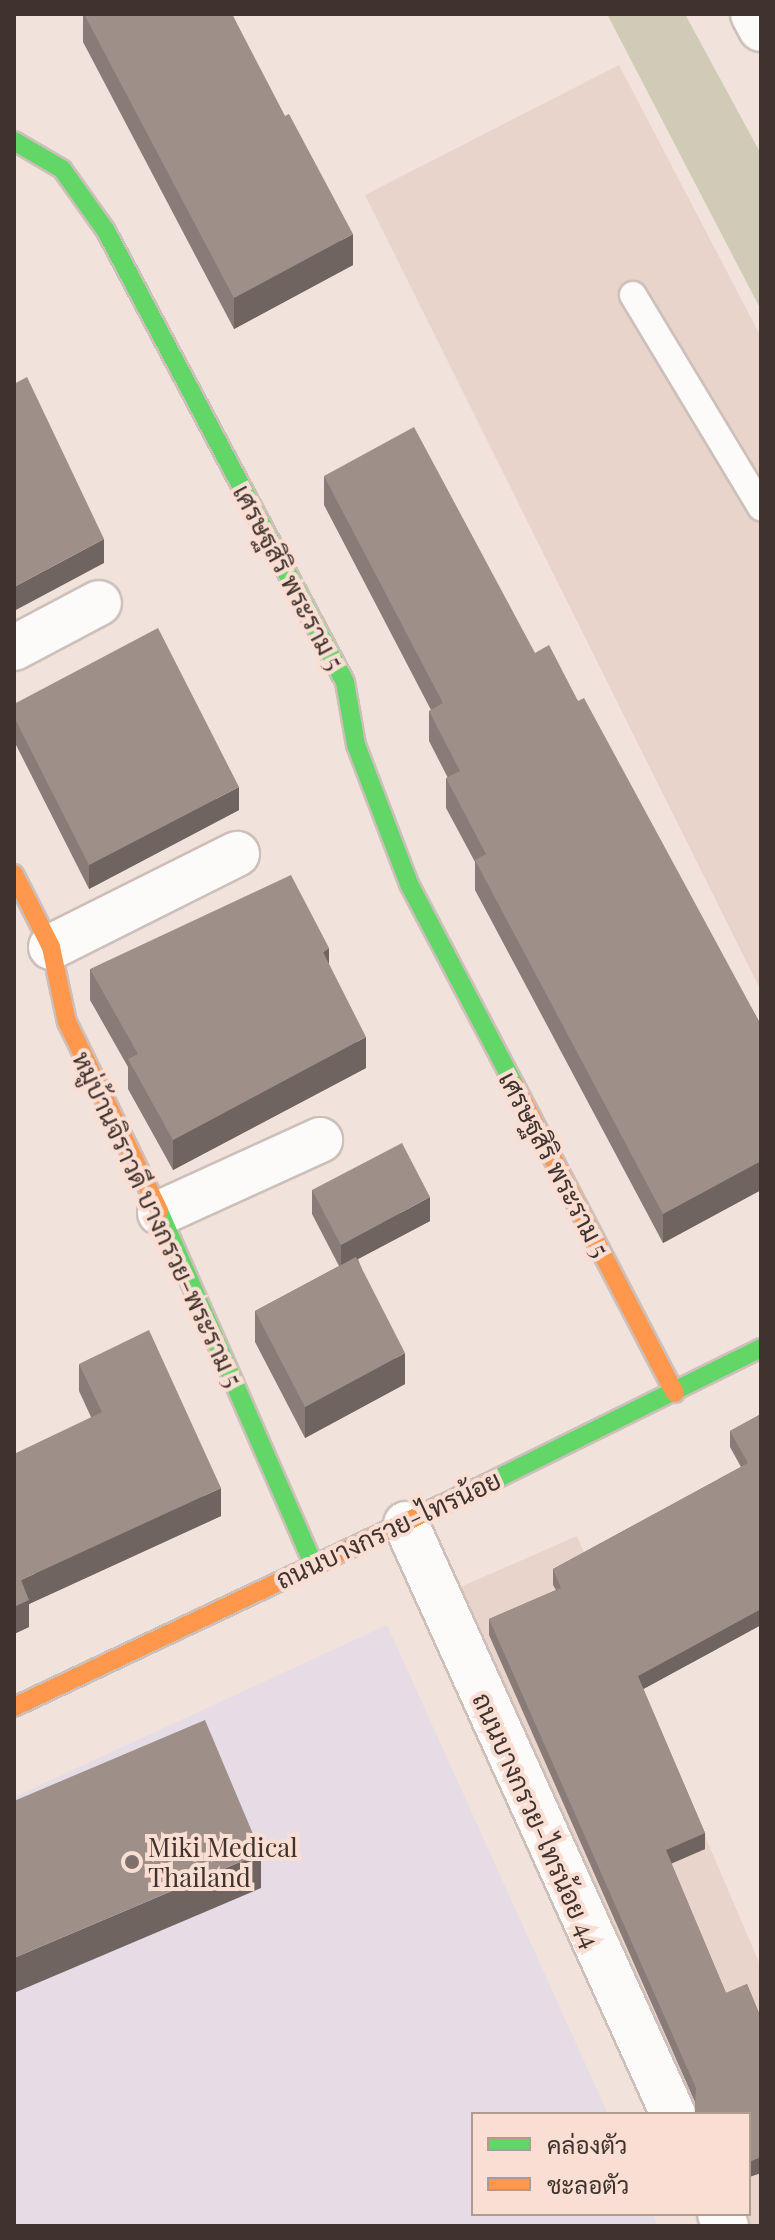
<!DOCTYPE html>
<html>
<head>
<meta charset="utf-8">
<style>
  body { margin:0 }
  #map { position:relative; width:775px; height:2240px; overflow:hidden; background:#f2e2dc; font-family:"Playfair Display",Sarabun,serif }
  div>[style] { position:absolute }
  .commercial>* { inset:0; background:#e5dce6 }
  .industrial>* { inset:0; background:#e8d4cb }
  .green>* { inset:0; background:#cfcbb6 }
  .roads { filter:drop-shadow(2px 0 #cdbfba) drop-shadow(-2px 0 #cdbfba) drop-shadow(0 2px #cdbfba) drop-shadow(0 -2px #cdbfba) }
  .lane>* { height:26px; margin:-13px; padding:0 13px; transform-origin:13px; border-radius:13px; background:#fdfbfa }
  .street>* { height:44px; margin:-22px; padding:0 22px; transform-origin:22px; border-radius:22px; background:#fdfbfa }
  .fast>* { height:18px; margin:-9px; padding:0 9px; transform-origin:9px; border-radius:9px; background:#63d668 }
  .slow>* { height:18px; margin:-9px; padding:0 9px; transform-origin:9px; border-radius:9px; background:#ff974d }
  .wall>* { inset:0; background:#897b76 }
  .shaded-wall>* { inset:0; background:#6f6460 }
  .building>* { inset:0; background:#9f8f89 }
  .dots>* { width:22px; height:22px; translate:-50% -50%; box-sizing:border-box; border:4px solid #faded4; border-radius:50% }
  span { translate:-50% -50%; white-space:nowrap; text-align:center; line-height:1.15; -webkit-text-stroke:8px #faded4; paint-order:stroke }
  .street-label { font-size:26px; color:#40332d }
  .poi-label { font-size:26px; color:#40332d }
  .left { translate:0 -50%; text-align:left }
  .frame { position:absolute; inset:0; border:16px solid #40332d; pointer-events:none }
  .legend { position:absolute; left:471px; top:2112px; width:280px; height:104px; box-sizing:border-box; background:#faded4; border:2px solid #b09a91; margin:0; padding:10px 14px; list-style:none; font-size:24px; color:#40332d }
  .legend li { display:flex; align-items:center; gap:16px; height:40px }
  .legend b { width:40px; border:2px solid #b09a91 }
</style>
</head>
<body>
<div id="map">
  <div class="commercial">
    <i style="clip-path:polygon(387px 1625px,608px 2114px,473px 2114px,473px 2214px,653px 2214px,658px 2226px,14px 2226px,14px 1797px)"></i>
  </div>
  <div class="industrial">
    <i style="clip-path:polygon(619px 65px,761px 337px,761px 991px,365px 195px)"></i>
    <i style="clip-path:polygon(577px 1536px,761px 1967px,761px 2226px,731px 2226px,726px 2214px,749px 2214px,749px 2114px,683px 2114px,458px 1588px)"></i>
  </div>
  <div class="green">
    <i style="clip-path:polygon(607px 14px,685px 14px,761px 154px,761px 310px)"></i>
  </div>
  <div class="roads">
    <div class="lane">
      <i style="left:633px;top:295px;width:248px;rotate:58.9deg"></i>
    </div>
    <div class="street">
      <i style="left:753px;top:14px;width:17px;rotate:62deg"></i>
      <i style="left:14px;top:648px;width:96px;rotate:-27.9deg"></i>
      <i style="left:51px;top:947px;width:208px;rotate:-26.6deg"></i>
      <i style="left:160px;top:1213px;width:176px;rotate:-24.5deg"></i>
      <i style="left:406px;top:1524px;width:648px;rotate:65.65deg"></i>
      <i style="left:720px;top:2214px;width:13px;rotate:63deg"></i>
    </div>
    <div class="fast">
      <i style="left:14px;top:141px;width:56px;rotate:30.3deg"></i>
      <i style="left:62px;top:169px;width:76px;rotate:54.6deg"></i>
      <i style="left:106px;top:231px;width:510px;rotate:62.08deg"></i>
      <i style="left:345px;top:682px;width:64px;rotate:80.1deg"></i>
      <i style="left:356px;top:745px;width:149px;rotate:69.1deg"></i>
      <i style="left:409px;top:884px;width:228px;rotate:62.3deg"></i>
      <i style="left:159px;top:1211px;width:383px;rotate:66.4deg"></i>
      <i style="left:486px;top:1484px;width:307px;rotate:-26.3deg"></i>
    </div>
    <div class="slow">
      <i style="left:14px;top:874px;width:82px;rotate:63.1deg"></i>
      <i style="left:51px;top:947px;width:77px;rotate:78deg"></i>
      <i style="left:67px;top:1022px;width:210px;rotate:64deg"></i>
      <i style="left:515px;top:1086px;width:346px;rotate:62.5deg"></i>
      <i style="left:14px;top:1707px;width:522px;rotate:-25.29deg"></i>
    </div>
  </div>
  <div class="wall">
    <i style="clip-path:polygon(83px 14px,232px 14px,353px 265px,234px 329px,83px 42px)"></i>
    <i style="clip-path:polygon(324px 476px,535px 653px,578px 701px,761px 1025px,761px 1190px,663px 1243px,475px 890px,475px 862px,446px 808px,446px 778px,448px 778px,429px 741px,429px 711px,431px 710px,324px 505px)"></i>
    <i style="clip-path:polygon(14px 704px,239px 810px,89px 889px,14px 741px)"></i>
    <i style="clip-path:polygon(329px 965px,366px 1068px,173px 1170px,128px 1089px,128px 1067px,90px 1000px,90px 969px)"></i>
    <i style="clip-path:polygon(312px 1190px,430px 1221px,358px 1259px,405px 1384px,305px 1438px,255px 1342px,255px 1311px,339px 1266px,312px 1214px)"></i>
    <i style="clip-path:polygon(79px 1364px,221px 1516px,29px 1604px,29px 1627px,14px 1634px,91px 1417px,79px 1391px)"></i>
    <i style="clip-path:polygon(761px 1414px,761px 1625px,643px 1689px,705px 1833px,705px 1849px,671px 1863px,726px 1993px,747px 1984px,761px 2018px,761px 2173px,749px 2177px,749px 2114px,695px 2114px,695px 2102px,489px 1635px,489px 1619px,556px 1590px,553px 1585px,553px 1569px,741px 1467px,730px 1447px,730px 1431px)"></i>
  </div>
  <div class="shaded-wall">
    <i style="clip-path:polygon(353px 234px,353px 265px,234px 329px,234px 298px)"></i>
    <i style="clip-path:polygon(104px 539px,104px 563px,14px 611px,14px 587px)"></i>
    <i style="clip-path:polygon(239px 787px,239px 810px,89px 889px,89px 865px)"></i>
    <i style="clip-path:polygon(329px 948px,329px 979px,323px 952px)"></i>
    <i style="clip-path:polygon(366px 1037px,366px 1068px,173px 1170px,173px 1140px)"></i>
    <i style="clip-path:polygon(761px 1161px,761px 1190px,663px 1243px,663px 1214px)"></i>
    <i style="clip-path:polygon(430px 1197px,430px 1221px,341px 1268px,341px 1245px)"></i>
    <i style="clip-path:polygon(405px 1353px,405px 1384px,305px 1438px,305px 1407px)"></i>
    <i style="clip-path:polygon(221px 1488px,221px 1516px,29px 1604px,29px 1627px,14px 1634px,14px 1607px,21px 1580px)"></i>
    <i style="clip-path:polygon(761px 1609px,761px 1625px,638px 1692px,638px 1676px)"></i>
    <i style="clip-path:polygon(705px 1833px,705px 1849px,666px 1866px,666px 1850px)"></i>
    <i style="clip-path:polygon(261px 1853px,261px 1888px,14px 1993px,14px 1958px)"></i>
    <i style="clip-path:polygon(761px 2157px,761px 2173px,749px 2177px,749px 2162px)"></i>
  </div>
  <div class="building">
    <i style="clip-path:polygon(84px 14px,232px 14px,285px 116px,289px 114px,353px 234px,234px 298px)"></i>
    <i style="clip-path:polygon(27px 377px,104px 539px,14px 587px,14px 384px)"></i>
    <i style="clip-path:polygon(414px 427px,535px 653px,549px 645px,578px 701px,584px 698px,761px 1025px,761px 1161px,663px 1214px,475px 860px,486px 854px,446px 778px,460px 771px,429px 711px,443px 703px,324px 476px)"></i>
    <i style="clip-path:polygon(158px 628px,239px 787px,89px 865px,14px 717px,14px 704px)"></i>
    <i style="clip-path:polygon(291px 875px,329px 948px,323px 952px,366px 1037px,173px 1140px,128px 1059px,138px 1054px,90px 969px)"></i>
    <i style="clip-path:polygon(402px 1143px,430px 1197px,341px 1245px,312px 1190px)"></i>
    <i style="clip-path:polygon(356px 1257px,405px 1353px,305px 1407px,255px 1311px)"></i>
    <i style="clip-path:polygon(149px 1330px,221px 1488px,21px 1580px,29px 1600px,14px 1607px,14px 1454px,102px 1412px,79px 1364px)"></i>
    <i style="clip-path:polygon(761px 1414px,761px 1609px,638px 1676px,705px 1833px,666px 1850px,726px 1993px,747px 1984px,761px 2018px,761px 2157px,749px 2162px,749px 2114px,696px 2114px,695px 2110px,696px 2088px,489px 1619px,561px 1588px,553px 1569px,748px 1463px,730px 1431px)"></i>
    <i style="clip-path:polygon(205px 1720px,261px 1853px,14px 1958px,14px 1801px)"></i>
  </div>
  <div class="dots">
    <i style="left:132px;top:1862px;background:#7e706a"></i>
  </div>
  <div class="street-label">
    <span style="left:289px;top:577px;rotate:62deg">เศรษฐสิริ พระราม 5</span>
    <span style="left:555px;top:1164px;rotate:62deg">เศรษฐสิริ พระราม 5</span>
    <span style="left:158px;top:1219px;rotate:65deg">หมู่บ้านจิราวดี บางกรวย-พระราม 5</span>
    <span style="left:388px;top:1529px;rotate:-25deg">ถนนบางกรวย-ไทรน้อย</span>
    <span style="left:537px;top:1820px;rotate:66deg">ถนนบางกรวย-ไทรน้อย 44</span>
  </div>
  <div class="poi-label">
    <span class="left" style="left:148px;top:1862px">Miki Medical<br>Thailand</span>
  </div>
  <div class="frame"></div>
  <ul class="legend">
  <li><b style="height:10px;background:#63d668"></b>คล่องตัว</li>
  <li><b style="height:10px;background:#ff974d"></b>ชะลอตัว</li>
  </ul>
</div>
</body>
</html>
